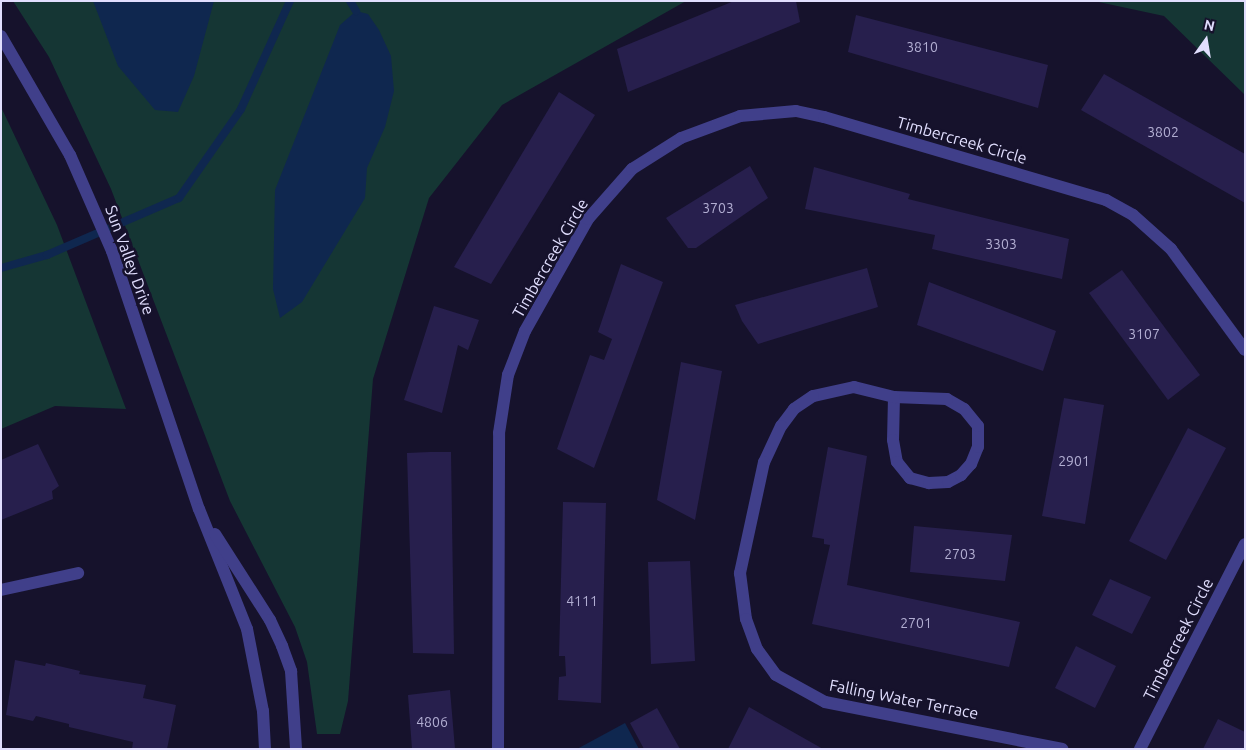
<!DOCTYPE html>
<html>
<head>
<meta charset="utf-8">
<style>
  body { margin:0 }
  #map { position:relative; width:1246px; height:750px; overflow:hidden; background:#16122c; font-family:Ubuntu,sans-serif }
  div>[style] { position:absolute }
  .green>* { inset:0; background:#153634 }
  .water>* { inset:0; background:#0f274f }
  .stream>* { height:8px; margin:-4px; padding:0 4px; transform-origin:4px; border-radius:4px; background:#0f274f }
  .building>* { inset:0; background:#271f4d }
  .minor>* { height:12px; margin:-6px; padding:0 6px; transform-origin:6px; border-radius:6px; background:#403f8a }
  .tertiary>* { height:12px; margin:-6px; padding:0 6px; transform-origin:6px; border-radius:6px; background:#403f8a }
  span { translate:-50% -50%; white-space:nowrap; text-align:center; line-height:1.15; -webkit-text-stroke:5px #16122c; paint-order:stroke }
  .number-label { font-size:14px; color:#b2aed2 }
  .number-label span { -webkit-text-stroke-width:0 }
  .street-label { font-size:16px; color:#e1defe }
  .frame { position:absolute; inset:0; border:2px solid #e1defe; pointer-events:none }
  .north { position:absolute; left:1181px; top:15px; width:50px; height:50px; -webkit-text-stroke:4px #16122c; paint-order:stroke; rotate:13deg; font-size:14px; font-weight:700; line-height:20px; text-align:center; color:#e1defe }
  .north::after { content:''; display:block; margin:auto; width:18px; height:22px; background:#e1defe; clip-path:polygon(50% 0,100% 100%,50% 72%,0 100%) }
</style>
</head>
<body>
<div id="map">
  <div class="green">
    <i style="clip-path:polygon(13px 1px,686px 1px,502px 105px,429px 198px,373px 379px,348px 701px,340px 734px,317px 734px,307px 662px,295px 627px,230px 501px,111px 189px,49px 57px)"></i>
    <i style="clip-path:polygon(1094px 1px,1245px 1px,1245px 95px,1164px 16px)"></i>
    <i style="clip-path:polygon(1px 107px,57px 225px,126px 409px,55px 406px,1px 429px)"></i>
  </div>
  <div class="water">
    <i style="clip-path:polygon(93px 1px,214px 1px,194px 76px,178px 112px,155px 110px,118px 66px)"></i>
    <i style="clip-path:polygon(356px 11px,368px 14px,379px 30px,391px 56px,394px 91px,385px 127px,367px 168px,365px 198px,302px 302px,280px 318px,273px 289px,275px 190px,340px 25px)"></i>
    <i style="clip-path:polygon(625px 723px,639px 749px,577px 749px)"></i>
  </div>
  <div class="stream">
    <i style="left:350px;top:1px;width:12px;rotate:59deg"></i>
    <i style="left:1px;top:268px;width:48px;rotate:-15.8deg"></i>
    <i style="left:47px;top:255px;width:144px;rotate:-23.4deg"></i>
    <i style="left:179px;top:198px;width:108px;rotate:-55.1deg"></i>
    <i style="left:241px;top:109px;width:119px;rotate:-65.6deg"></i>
  </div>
  <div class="building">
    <i style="clip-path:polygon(734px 1px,796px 1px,800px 22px,628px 92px,617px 49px)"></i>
    <i style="clip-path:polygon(856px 15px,1048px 65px,1038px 108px,848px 52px)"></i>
    <i style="clip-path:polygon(1104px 74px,1245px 154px,1245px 203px,1081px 110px)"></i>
    <i style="clip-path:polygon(559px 92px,595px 115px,491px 284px,454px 267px)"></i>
    <i style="clip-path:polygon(750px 166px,768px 198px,696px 248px,688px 248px,666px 218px)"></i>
    <i style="clip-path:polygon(814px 167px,910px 194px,908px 199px,1069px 239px,1062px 279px,932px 249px,935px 235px,805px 209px)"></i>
    <i style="clip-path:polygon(621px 264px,663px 282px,594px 468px,557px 449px,590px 355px,604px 360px,612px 339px,598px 332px)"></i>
    <i style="clip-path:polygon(867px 268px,878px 307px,758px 344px,742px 321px,735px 305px)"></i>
    <i style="clip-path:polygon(1122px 270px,1200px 375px,1168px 400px,1089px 293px)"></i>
    <i style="clip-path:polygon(929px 282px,1056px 331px,1043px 371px,917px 325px)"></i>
    <i style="clip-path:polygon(434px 306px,479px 320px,468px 350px,458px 345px,442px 413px,404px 400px)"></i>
    <i style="clip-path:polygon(681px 362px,722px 371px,695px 520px,657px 500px)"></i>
    <i style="clip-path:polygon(1064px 398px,1104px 405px,1085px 524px,1042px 516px)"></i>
    <i style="clip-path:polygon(1188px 428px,1226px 448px,1166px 560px,1129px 541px)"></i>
    <i style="clip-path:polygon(38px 444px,59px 486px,52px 491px,53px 499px,1px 520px,1px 460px)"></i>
    <i style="clip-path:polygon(828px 447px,867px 456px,847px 585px,1020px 622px,1009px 667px,812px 624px,830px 545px,824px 544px,824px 539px,812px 537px)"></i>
    <i style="clip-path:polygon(430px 452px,451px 452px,454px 654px,413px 653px,407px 453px)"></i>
    <i style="clip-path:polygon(563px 502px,606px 503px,601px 703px,558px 700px,559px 677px,566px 676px,565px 656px,559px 656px)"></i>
    <i style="clip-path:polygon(914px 526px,1012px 535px,1005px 581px,910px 572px)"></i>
    <i style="clip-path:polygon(690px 561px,695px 661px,651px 664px,648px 562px)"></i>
    <i style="clip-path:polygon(1110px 579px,1151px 597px,1132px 634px,1092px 615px)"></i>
    <i style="clip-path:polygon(1076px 646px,1116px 666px,1095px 708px,1055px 688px)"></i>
    <i style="clip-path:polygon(15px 660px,45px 666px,46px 663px,80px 671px,79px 674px,146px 685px,143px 698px,176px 705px,167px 749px,132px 749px,133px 742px,69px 727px,69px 724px,36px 716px,33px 721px,6px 715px)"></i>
    <i style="clip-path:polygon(450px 690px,455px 749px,412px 749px,408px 695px)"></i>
    <i style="clip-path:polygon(749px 707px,823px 749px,728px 749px)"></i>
    <i style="clip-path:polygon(657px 708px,680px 749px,644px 749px,630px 723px)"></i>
    <i style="clip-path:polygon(1218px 719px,1245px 732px,1245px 749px,1203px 749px)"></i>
  </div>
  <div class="minor">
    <i style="left:894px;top:397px;width:43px;rotate:91.3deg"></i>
    <i style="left:893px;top:440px;width:22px;rotate:80deg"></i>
    <i style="left:897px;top:462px;width:21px;rotate:51deg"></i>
    <i style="left:910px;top:478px;width:20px;rotate:15deg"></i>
    <i style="left:929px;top:483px;width:19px;rotate:-3deg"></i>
    <i style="left:948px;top:482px;width:15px;rotate:-28deg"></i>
    <i style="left:961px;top:475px;width:15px;rotate:-48deg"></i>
    <i style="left:971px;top:464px;width:18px;rotate:-68deg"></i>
    <i style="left:978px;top:447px;width:21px;rotate:-90deg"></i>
    <i style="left:978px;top:426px;width:22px;rotate:-129deg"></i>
    <i style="left:964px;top:409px;width:20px;rotate:-150deg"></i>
    <i style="left:947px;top:399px;width:53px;rotate:-177.8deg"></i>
    <i style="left:894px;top:397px;width:41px;rotate:-166deg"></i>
    <i style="left:854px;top:387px;width:42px;rotate:167.6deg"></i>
    <i style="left:813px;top:396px;width:23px;rotate:146deg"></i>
    <i style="left:794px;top:409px;width:21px;rotate:127deg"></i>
    <i style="left:781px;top:426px;width:40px;rotate:115deg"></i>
    <i style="left:764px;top:462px;width:114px;rotate:102.2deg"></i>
    <i style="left:740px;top:573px;width:46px;rotate:82.6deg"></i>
    <i style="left:746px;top:619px;width:32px;rotate:70deg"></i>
    <i style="left:757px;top:649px;width:32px;rotate:54deg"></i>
    <i style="left:776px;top:675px;width:56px;rotate:28.9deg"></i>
    <i style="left:825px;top:702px;width:242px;rotate:11.2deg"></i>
    <i style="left:1px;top:590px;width:79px;rotate:-12.4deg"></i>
    <i style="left:498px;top:749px;width:316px;rotate:-89.8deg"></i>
    <i style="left:499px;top:433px;width:59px;rotate:-81.2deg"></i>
    <i style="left:508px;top:375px;width:47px;rotate:-68.9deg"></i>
    <i style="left:525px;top:331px;width:129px;rotate:-60.6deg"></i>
    <i style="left:588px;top:219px;width:67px;rotate:-48.7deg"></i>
    <i style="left:632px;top:169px;width:58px;rotate:-32.3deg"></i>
    <i style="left:681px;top:138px;width:63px;rotate:-20.4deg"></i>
    <i style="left:740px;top:116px;width:56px;rotate:-5.1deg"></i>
    <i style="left:796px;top:111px;width:29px;rotate:12deg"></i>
    <i style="left:824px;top:117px;width:294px;rotate:16.4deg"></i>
    <i style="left:1106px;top:200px;width:31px;rotate:29deg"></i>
    <i style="left:1133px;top:215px;width:51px;rotate:41.8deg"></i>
    <i style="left:1171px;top:249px;width:125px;rotate:53.8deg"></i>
    <i style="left:1140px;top:749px;width:230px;rotate:-62.9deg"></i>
  </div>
  <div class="tertiary">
    <i style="left:1px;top:36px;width:138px;rotate:59.9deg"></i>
    <i style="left:70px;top:155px;width:105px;rotate:66.4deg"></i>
    <i style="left:112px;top:251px;width:272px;rotate:71.4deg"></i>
    <i style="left:199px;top:509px;width:129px;rotate:68.2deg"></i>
    <i style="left:247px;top:629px;width:84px;rotate:79deg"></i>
    <i style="left:263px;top:711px;width:38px;rotate:87deg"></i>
    <i style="left:215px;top:534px;width:102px;rotate:57.4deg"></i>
    <i style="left:270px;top:620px;width:29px;rotate:65deg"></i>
    <i style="left:282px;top:646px;width:27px;rotate:70deg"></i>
    <i style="left:291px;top:671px;width:78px;rotate:86.3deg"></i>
  </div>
  <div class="number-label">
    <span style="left:922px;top:47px">3810</span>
    <span style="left:1163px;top:132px">3802</span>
    <span style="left:718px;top:208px">3703</span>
    <span style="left:1001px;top:244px">3303</span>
    <span style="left:1144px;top:334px">3107</span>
    <span style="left:1074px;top:461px">2901</span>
    <span style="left:960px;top:554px">2703</span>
    <span style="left:582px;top:601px">4111</span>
    <span style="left:916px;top:623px">2701</span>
    <span style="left:432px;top:722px">4806</span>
  </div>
  <div class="street-label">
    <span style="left:962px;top:140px;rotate:16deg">Timbercreek Circle</span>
    <span style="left:550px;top:258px;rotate:-60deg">Timbercreek Circle</span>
    <span style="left:130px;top:260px;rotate:70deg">Sun Valley Drive</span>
    <span style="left:1178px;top:639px;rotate:-63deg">Timbercreek Circle</span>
    <span style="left:904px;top:699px;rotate:11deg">Falling Water Terrace</span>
  </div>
  <div class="frame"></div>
  <div class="north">N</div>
</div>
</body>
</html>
